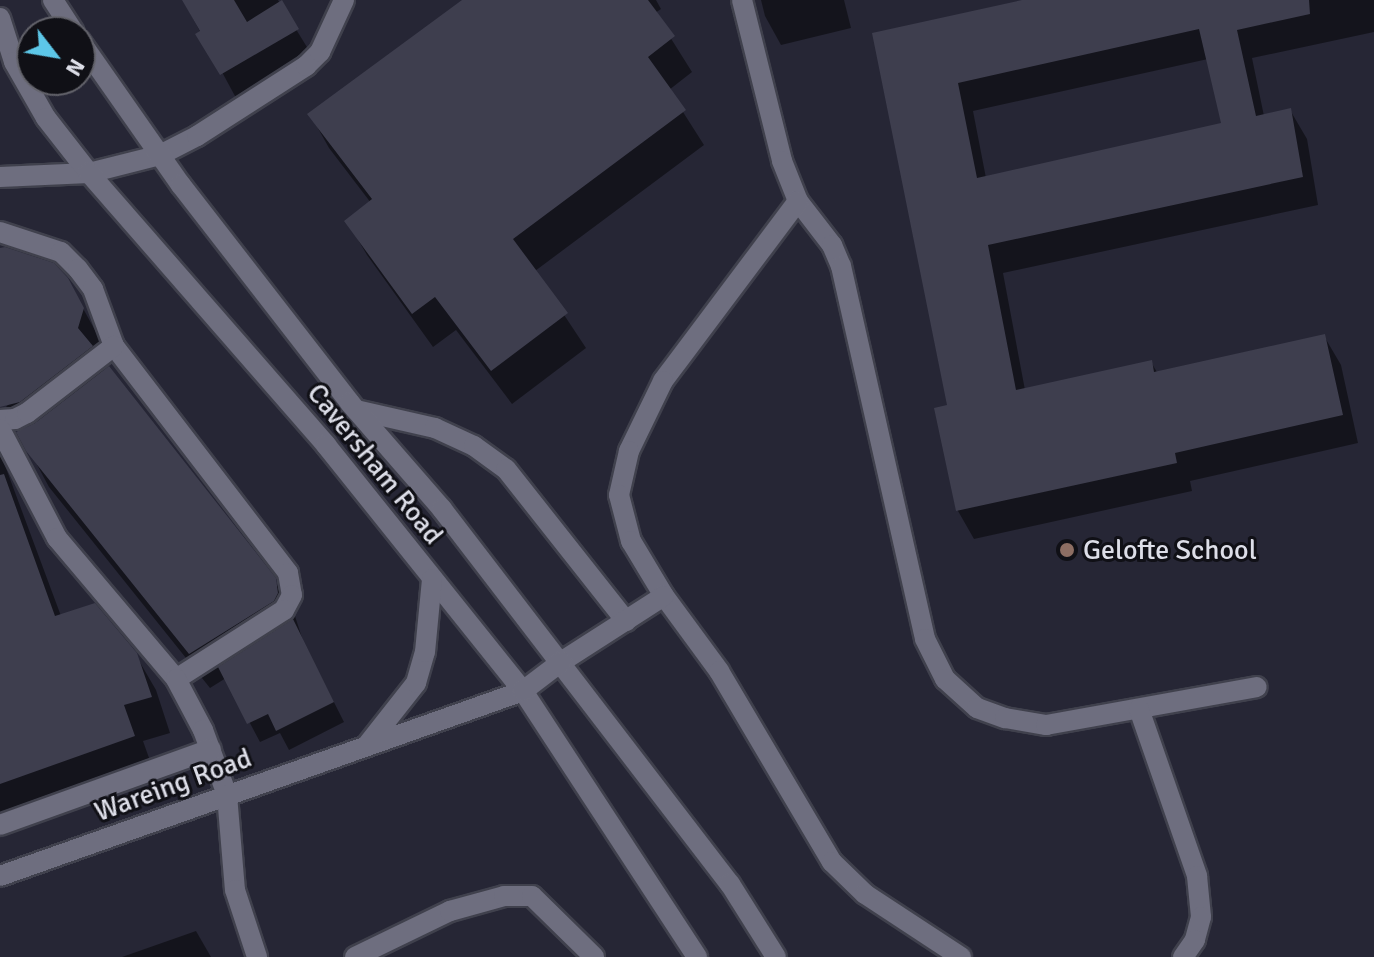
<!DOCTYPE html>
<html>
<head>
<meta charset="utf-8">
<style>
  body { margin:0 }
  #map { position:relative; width:1374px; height:957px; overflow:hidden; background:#262635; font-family:Signika,sans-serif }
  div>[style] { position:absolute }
  .shadow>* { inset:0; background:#0007 }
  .building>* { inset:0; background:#3e3e4e }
  .roads { filter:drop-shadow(2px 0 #40414d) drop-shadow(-2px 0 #40414d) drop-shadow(0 2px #40414d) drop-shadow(0 -2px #40414d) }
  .service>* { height:20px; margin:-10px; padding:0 10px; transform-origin:10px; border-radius:10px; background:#6e6e7f }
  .minor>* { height:20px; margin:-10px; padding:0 10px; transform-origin:10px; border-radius:10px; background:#6e6e7f }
  .dots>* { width:22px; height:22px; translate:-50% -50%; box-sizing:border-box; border:4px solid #101016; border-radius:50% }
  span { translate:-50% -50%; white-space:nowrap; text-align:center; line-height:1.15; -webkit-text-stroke:6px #101016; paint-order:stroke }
  .street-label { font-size:28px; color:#dddee8 }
  .poi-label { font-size:28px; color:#dddee8 }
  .left { translate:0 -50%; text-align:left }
  .north { position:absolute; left:16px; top:16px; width:80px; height:80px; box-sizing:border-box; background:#101016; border:2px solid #62626a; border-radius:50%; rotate:121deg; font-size:22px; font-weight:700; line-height:32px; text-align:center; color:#dddee8 }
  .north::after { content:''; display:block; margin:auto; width:28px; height:36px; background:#5dc7e8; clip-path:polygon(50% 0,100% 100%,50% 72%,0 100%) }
</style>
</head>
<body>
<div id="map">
  <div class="shadow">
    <i style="clip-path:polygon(183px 0,278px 0,318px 65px,242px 109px)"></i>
    <i style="clip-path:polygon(465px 0,656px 0,661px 9px,655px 13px,692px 72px,669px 90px,704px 145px,535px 271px,586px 348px,512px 404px,456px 330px,433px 347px,367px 255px,347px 221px,371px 203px,329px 148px,310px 114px)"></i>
    <i style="clip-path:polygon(761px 0,844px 0,851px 28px,781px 45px,765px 16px)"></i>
    <i style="clip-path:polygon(evenodd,1030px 0,1374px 0,1374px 32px,1252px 58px,1264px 116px,1290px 110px,1307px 139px,1318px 205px,1003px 273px,1025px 390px,1151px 362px,1158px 374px,1324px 336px,1341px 365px,1358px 443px,1190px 481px,1192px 491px,974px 539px,958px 511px,950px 406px,874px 35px,1030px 0,1208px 59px,1223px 125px,986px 178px,973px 111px,1208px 59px)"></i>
    <i style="clip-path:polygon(0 250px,67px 279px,103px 345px,98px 360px,105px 372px,274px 580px,295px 616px,303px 641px,344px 722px,289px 750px,280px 733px,260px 742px,226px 678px,210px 688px,49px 487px,6px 407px,17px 395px,0 401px)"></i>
    <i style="clip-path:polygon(0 452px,61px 616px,135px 654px,156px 690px,170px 733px,143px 741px,154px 772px,0 824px)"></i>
    <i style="clip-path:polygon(196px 931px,211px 957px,122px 957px)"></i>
  </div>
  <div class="building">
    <i style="clip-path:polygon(182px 0,234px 0,247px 22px,282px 0,299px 29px,220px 75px,195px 34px,200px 31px)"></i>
    <i style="clip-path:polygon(462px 0,648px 0,675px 36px,648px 57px,686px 110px,513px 239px,568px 313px,491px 371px,435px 297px,412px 314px,344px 221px,372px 199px,307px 114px)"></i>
    <i style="clip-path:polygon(evenodd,1022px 0,1309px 0,1310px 14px,1237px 30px,1256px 116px,1291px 108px,1303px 177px,988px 245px,1016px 390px,1152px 360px,1154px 372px,1325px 334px,1343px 415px,1175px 453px,1177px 463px,956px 511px,934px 408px,947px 405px,872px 33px,1022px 0,1199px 29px,1221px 123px,977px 178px,958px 83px,1199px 29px)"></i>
    <i style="clip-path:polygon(5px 247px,54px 263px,68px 278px,84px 308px,78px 328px,93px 346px,20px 402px,0 407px,0 248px)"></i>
    <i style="clip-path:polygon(109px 366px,276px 578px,278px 593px,274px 601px,189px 654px,26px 451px,16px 432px,35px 423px)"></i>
    <i style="clip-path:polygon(4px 474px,55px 616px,95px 603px,137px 653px,152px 697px,124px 705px,135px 736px,0 784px,0 475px)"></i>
    <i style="clip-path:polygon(293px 619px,334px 702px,276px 731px,268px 714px,247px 724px,218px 667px)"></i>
  </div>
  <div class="roads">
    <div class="service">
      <i style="left:742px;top:0;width:166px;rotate:76deg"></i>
      <i style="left:782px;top:161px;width:43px;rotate:68.2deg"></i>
      <i style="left:798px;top:201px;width:56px;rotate:52.3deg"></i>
      <i style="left:832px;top:245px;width:23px;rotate:67deg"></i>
      <i style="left:841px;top:266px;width:382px;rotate:77.3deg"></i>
      <i style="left:925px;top:639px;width:45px;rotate:63.4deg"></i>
      <i style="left:945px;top:679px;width:43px;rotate:42.2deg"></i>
      <i style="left:977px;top:708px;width:30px;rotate:20deg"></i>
      <i style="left:1005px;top:718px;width:42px;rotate:9.7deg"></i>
      <i style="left:1046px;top:725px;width:214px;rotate:-10.2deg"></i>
      <i style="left:0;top:177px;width:89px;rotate:-2.6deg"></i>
      <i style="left:89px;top:173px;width:73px;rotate:-14.2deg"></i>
      <i style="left:160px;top:155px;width:42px;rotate:-27.2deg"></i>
      <i style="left:197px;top:136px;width:130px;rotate:-32.7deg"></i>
      <i style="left:306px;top:66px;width:20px;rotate:-45deg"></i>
      <i style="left:320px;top:52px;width:57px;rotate:-65.2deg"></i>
      <i style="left:798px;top:201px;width:225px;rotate:126.9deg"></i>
      <i style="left:663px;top:381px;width:78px;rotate:115.9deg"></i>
      <i style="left:629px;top:451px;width:45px;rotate:102.8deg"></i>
      <i style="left:619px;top:495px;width:48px;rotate:75.4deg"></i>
      <i style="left:631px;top:541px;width:64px;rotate:59deg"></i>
      <i style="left:664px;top:596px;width:93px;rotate:53.7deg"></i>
      <i style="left:719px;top:671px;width:222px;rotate:59.4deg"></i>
      <i style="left:832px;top:862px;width:46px;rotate:44.1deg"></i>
      <i style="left:865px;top:894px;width:115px;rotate:33.3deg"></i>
      <i style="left:0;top:232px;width:64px;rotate:18.2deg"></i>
      <i style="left:61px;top:252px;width:24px;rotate:45deg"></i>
      <i style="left:78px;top:269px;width:25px;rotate:53deg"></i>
      <i style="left:93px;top:289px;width:61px;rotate:69.8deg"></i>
      <i style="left:114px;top:346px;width:286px;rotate:52.5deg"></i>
      <i style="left:288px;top:573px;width:22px;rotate:80deg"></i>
      <i style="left:292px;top:595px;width:17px;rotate:118deg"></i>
      <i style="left:284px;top:610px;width:128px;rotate:147.4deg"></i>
      <i style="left:356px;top:410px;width:81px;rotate:12.8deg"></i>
      <i style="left:435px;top:428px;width:43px;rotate:24.8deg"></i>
      <i style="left:474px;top:446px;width:39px;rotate:36deg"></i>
      <i style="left:506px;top:469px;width:194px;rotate:51.7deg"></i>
      <i style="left:0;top:420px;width:15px;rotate:-4deg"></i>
      <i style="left:15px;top:419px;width:13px;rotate:-27deg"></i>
      <i style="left:27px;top:413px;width:110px;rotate:-37.6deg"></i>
      <i style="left:0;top:429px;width:123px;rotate:62.4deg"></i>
      <i style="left:57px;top:538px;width:185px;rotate:49.8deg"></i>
      <i style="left:176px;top:679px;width:58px;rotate:62.1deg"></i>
      <i style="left:203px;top:730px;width:69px;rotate:69.7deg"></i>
      <i style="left:227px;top:795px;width:95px;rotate:85.2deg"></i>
      <i style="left:235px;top:890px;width:71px;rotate:71.8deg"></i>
      <i style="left:561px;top:662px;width:122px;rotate:-32.7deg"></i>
      <i style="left:1139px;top:709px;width:177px;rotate:70.8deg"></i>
      <i style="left:1197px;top:876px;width:41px;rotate:84.4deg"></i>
      <i style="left:1201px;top:917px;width:24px;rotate:105deg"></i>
      <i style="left:1195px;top:940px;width:21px;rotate:125deg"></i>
      <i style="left:0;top:825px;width:224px;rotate:-19.8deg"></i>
      <i style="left:355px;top:957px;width:106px;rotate:-25.8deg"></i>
      <i style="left:450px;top:911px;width:56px;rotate:-15.5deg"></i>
      <i style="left:504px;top:896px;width:28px"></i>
      <i style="left:532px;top:896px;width:87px;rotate:44.5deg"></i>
    </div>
    <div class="minor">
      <i style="left:53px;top:0;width:38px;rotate:57deg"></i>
      <i style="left:0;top:18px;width:46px;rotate:72.3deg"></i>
      <i style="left:14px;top:62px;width:64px;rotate:60.3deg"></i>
      <i style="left:46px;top:118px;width:70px;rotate:52deg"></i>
      <i style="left:89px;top:173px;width:361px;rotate:48.9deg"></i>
      <i style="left:326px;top:445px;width:315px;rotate:51.3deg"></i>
      <i style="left:523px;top:691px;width:318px;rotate:56.8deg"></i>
      <i style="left:80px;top:41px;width:176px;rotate:55deg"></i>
      <i style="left:181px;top:185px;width:276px;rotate:52.2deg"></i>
      <i style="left:350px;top:403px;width:140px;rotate:49deg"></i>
      <i style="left:442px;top:509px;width:473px;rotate:52.5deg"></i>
      <i style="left:730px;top:884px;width:86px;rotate:57.8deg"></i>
      <i style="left:368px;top:744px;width:78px;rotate:-51.8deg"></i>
      <i style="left:416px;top:683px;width:32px;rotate:-74deg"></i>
      <i style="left:425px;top:652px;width:73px;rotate:-84.5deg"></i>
      <i style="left:0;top:876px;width:555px;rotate:-19.48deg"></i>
      <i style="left:523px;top:691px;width:48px;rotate:-37.3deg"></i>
    </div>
  </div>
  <div class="dots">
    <i style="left:1067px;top:550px;background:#8d6e63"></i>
  </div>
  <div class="street-label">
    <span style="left:375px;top:464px;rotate:51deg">Caversham Road</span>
    <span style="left:173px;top:785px;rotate:-20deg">Wareing Road</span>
  </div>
  <div class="poi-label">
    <span class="left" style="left:1083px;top:550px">Gelofte School</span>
  </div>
  <div class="north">N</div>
</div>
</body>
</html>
